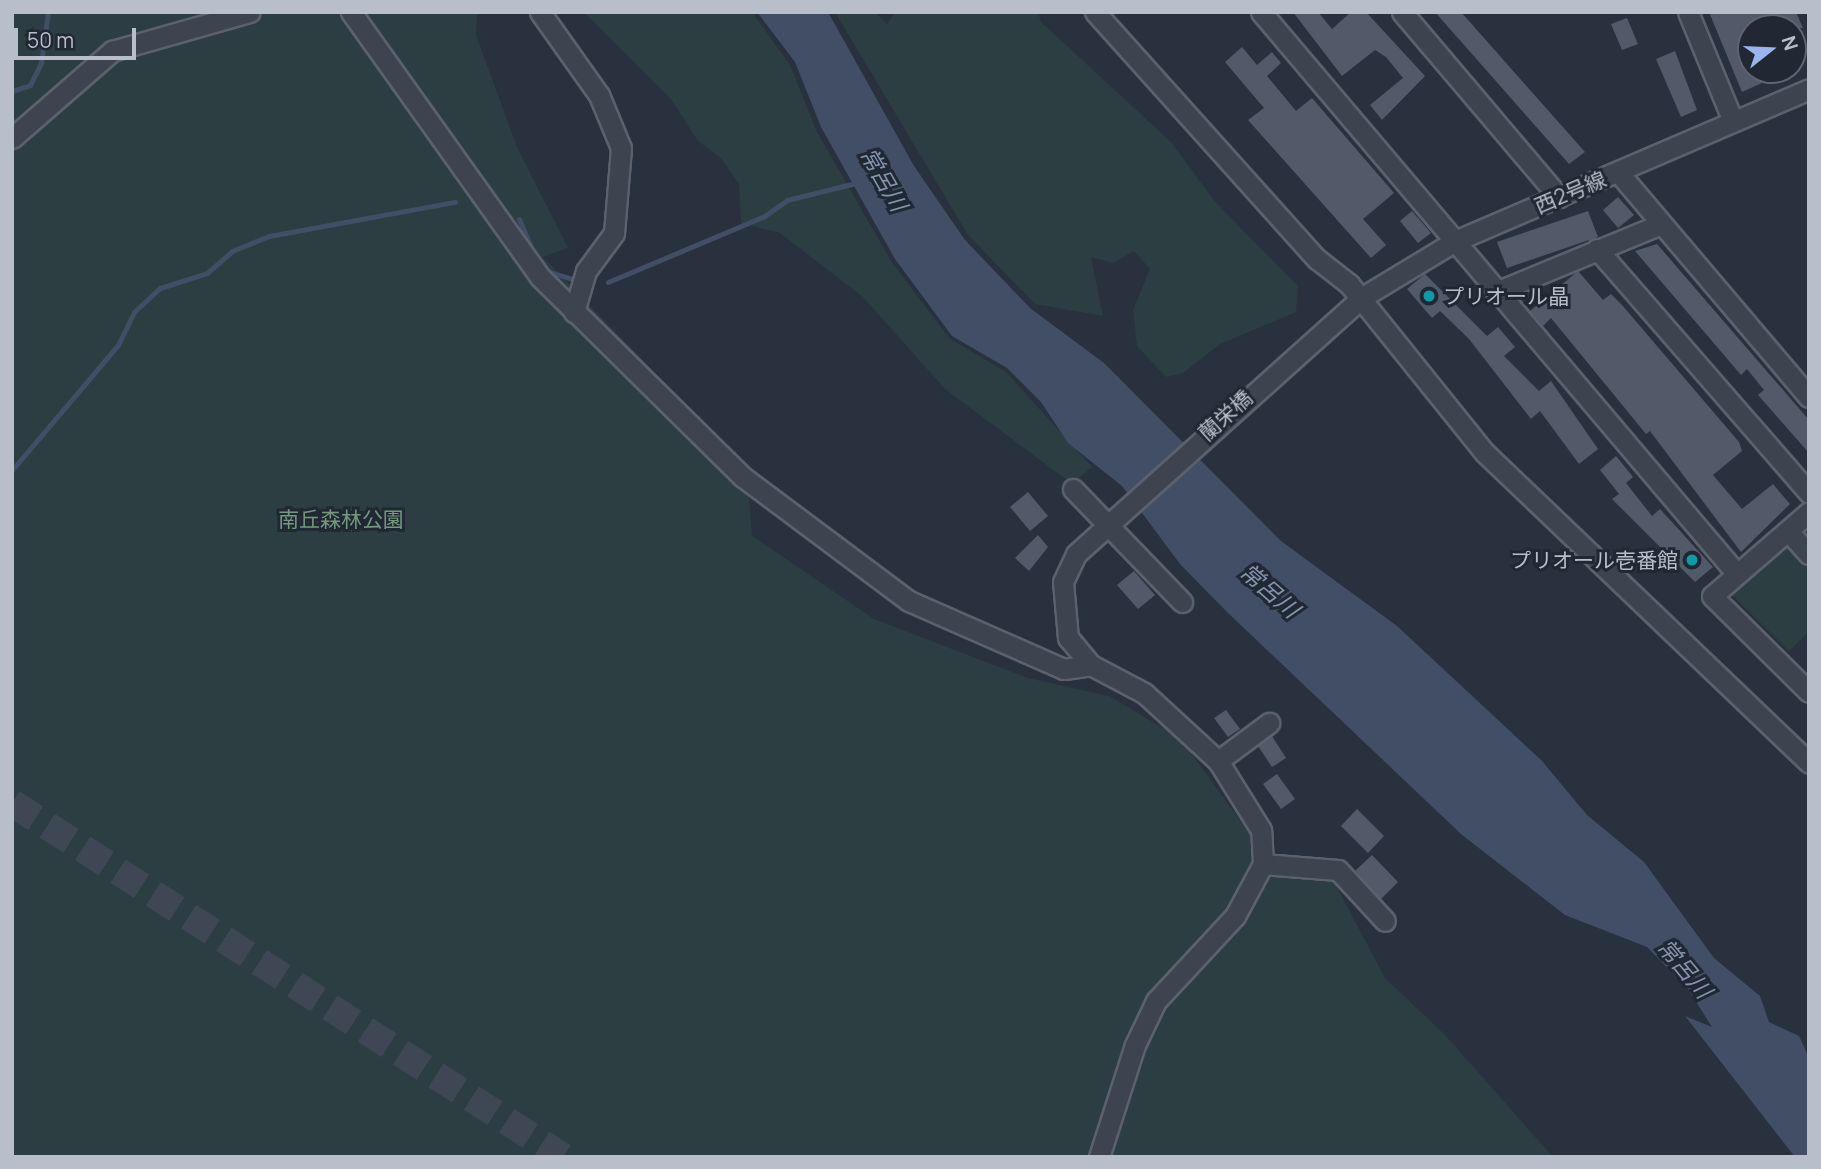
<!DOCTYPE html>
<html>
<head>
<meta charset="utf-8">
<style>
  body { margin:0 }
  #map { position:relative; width:1821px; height:1169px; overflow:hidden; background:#29313f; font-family:Manrope,"Noto Sans JP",sans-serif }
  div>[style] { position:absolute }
  .green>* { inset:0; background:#2c3e41 }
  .water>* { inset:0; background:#414e66 }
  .stream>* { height:5px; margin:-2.5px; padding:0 2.5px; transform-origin:2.5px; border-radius:2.5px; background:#414e66 }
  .building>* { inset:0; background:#525a6a }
  .highway-tunnel>* { height:28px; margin-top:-14px; transform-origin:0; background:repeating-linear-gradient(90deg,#3f4654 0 28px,transparent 0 42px) }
  .roads { filter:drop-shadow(2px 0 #5b616d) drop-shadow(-2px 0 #5b616d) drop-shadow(0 2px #5b616d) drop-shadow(0 -2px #5b616d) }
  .minor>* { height:19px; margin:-9.5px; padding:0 9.5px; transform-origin:9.5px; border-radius:9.5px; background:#3d434f }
  .dots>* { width:19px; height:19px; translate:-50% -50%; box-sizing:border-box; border:4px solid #212834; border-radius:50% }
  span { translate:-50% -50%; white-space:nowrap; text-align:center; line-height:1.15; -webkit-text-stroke:6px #212834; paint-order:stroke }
  .street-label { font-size:21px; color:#b9bfca }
  .poi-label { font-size:21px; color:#b9bfca }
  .left { translate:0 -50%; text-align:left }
  .right { translate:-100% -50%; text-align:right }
  .park-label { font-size:21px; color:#73987e }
  .water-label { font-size:23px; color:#8493ae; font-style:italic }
  .frame { position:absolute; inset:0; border:14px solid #b9bfca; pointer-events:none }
  .north { position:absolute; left:1737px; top:14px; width:70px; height:70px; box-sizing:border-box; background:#212834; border:2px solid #5e6470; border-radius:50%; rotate:72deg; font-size:19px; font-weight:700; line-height:28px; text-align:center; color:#b9bfca }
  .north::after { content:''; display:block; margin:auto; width:24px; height:32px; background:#9ab5ee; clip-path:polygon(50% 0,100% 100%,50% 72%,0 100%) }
  .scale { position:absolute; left:14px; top:28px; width:122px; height:32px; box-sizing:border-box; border:4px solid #b9bfca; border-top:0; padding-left:9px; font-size:21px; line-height:24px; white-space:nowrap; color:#b9bfca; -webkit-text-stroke:5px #212834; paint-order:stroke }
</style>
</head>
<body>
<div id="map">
  <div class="green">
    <i style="clip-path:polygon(12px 12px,477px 12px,476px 35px,517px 147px,568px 248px,543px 257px,747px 468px,752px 536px,874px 619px,1028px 678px,1109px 696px,1180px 738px,1255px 841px,1290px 877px,1331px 876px,1385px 978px,1446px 1036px,1553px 1157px,12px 1157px)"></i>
    <i style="clip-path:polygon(584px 12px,752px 12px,790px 65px,816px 130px,891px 261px,950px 339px,1006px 372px,1092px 467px,1072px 484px,945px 389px,863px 297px,780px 233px,741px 223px,739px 184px,721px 158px,698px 141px,671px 99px)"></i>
    <i style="clip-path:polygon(835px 12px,875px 12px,887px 24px,895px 12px,1038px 12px,1041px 22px,1171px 142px,1216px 203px,1298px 286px,1296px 312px,1220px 344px,1183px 373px,1166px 377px,1137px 346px,1133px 310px,1150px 269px,1134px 251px,1113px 263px,1091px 257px,1103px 316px,1035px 304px,968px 235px)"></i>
    <i style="clip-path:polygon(1787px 541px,1809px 565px,1809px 632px,1789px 651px,1730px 593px)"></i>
  </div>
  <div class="water">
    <i style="clip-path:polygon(757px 12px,828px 12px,914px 166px,965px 240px,1030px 308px,1104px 363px,1281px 541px,1397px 626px,1542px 761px,1587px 815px,1644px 862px,1714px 958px,1760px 996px,1769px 1022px,1799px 1036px,1809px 1058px,1809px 1157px,1795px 1157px,1685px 1016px,1712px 1027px,1688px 989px,1647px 947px,1565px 915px,1461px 834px,1227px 612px,1180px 564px,1122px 486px,1068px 443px,1041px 402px,1007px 368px,952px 336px,895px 259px,821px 127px,795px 62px)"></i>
  </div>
  <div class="stream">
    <i style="left:12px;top:91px;width:19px;rotate:-18deg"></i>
    <i style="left:30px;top:85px;width:25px;rotate:-63deg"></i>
    <i style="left:41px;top:63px;width:51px;rotate:-82.2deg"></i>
    <i style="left:519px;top:219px;width:39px;rotate:67deg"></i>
    <i style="left:546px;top:271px;width:28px;rotate:17deg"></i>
    <i style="left:608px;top:282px;width:168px;rotate:-22.8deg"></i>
    <i style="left:763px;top:217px;width:29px;rotate:-35deg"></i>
    <i style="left:787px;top:200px;width:75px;rotate:-13.9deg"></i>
    <i style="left:12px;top:470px;width:164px;rotate:-49.7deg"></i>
    <i style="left:118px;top:345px;width:37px;rotate:-64deg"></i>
    <i style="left:134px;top:312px;width:35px;rotate:-43deg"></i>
    <i style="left:160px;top:288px;width:49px;rotate:-17.7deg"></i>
    <i style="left:207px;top:273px;width:33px;rotate:-41deg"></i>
    <i style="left:232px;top:251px;width:40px;rotate:-22deg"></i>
    <i style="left:269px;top:236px;width:189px;rotate:-10.4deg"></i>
  </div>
  <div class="building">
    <i style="clip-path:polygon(1293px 12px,1318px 12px,1332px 29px,1351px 12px,1366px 12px,1425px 76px,1382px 120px,1370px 105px,1403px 78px,1386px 57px,1375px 50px,1342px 76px)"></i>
    <i style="clip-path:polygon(1435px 12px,1461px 12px,1585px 152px,1569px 164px)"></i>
    <i style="clip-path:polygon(1709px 12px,1796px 12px,1803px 28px,1751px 28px,1751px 70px,1762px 83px,1742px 92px)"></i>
    <i style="clip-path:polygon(1627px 18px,1638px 44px,1622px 50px,1611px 24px)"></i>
    <i style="clip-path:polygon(1242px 47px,1257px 65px,1272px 52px,1281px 63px,1267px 76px,1296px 111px,1312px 98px,1394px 193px,1363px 219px,1386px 245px,1371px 258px,1248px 120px,1264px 108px,1225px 62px)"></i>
    <i style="clip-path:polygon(1675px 51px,1697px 110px,1681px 117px,1656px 59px)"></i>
    <i style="clip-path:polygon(1618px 197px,1634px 215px,1618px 228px,1603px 210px)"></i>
    <i style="clip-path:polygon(1412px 211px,1431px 233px,1418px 243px,1400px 221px)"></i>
    <i style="clip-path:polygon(1588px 211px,1598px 237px,1507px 268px,1497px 242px)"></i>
    <i style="clip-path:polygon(1657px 244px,1809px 420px,1809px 453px,1758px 395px,1764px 390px,1747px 369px,1741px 375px,1635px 251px)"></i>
    <i style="clip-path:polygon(1578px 271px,1603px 300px,1611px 294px,1622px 305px,1739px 442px,1742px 451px,1713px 475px,1742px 509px,1773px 484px,1790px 504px,1741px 552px,1650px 431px,1646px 434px,1551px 318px,1543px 326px,1530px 311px)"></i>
    <i style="clip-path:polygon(1425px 274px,1487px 336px,1498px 327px,1515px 347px,1504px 356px,1539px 391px,1551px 381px,1598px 449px,1579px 464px,1540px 411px,1531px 419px,1469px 339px,1440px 311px,1432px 318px,1407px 289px)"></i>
    <i style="clip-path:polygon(1616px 456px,1633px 477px,1626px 483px,1652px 516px,1660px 509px,1713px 567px,1695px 582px,1612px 499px,1619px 494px,1600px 470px)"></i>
    <i style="clip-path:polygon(1028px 492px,1048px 516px,1030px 531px,1010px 507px)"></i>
    <i style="clip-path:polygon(1038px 535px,1048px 547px,1029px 571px,1015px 558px)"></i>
    <i style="clip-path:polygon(1134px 571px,1155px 595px,1138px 609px,1117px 585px)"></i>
    <i style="clip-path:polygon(1226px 710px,1240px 729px,1228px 737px,1214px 718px)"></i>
    <i style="clip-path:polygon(1272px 736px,1286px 758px,1272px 767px,1258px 746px)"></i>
    <i style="clip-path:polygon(1277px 774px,1295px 799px,1281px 809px,1263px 784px)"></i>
    <i style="clip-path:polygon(1357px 809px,1384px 836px,1368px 853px,1341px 826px)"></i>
    <i style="clip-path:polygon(1372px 855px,1398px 882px,1381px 899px,1355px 871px)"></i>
  </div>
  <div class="highway-tunnel">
    <i style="left:12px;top:803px;width:655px;rotate:32.72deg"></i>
  </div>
  <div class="roads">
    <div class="minor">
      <i style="left:351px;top:12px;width:325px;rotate:54.5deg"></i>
      <i style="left:540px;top:277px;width:285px;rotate:44.6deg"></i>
      <i style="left:743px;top:477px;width:207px;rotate:36.8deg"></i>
      <i style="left:909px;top:601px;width:169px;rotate:23.7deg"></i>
      <i style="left:1064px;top:669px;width:27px;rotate:-8deg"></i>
      <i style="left:540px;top:12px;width:102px;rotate:54.6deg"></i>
      <i style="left:599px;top:95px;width:57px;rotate:67.5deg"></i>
      <i style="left:621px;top:148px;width:85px;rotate:94.7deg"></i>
      <i style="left:614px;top:233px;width:47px;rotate:126.4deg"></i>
      <i style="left:586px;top:271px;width:43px;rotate:106.3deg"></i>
      <i style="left:1095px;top:12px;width:332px;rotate:48.1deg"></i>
      <i style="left:1317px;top:259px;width:41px;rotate:38deg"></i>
      <i style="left:1349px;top:284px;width:217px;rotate:51.2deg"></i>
      <i style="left:1485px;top:453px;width:448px;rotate:43.7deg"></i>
      <i style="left:1261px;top:12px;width:736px;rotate:49.74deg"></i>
      <i style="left:1402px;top:12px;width:243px;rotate:49.7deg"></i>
      <i style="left:1688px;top:12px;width:118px;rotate:67.6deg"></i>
      <i style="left:12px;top:138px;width:133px;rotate:-41deg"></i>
      <i style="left:112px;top:51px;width:143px;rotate:-15.8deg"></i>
      <i style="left:1618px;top:172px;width:295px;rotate:49.7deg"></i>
      <i style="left:1597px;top:249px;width:323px;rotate:49deg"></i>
      <i style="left:1496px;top:292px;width:178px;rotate:-22.4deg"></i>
      <i style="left:1073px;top:489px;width:157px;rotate:46deg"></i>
      <i style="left:1809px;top:512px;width:128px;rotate:139.1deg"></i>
      <i style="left:1712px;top:596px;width:136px;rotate:44.7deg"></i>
      <i style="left:1788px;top:531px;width:31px;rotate:48deg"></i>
      <i style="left:1218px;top:761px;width:64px;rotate:-36.7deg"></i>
      <i style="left:1263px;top:864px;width:75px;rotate:4.6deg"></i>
      <i style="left:1338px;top:870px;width:69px;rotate:47.3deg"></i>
      <i style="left:1099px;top:1157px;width:118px;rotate:-72.2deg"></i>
      <i style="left:1135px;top:1045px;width:49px;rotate:-64.5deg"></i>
      <i style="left:1156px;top:1001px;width:116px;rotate:-47.1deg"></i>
      <i style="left:1235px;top:916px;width:59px;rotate:-61.7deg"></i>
      <i style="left:1263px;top:864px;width:34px;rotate:-93deg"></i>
      <i style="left:1261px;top:830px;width:81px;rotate:-121.9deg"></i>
      <i style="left:1218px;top:761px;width:100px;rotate:-137.4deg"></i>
      <i style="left:1144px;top:693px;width:60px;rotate:-152.2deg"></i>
      <i style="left:1091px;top:665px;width:35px;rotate:-130deg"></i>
      <i style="left:1068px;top:638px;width:56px;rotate:-95.1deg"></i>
      <i style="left:1063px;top:582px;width:31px;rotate:-65deg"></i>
      <i style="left:1076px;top:554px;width:383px;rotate:-41.9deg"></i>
      <i style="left:1361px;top:298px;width:110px;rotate:-31.2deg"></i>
      <i style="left:1455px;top:241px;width:385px;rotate:-23.2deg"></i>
    </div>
  </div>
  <div class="dots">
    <i style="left:1429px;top:296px;background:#0f9aa8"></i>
    <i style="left:1692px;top:560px;background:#0f9aa8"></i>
  </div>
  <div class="street-label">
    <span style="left:1570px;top:192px;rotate:-23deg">西2号線</span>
    <span style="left:1225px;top:415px;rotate:-42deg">蘭栄橋</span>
  </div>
  <div class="poi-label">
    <span class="left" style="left:1443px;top:296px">プリオール晶</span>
    <span class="right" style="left:1678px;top:560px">プリオール壱番館</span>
  </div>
  <div class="park-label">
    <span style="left:341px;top:519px">南丘森林公園</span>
  </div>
  <div class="water-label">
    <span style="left:884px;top:179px;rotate:60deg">常呂川</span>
    <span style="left:1270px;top:590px;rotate:41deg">常呂川</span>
    <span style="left:1685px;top:968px;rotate:50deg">常呂川</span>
  </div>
  <div class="frame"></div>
  <div class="north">N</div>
  <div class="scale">50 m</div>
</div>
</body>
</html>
